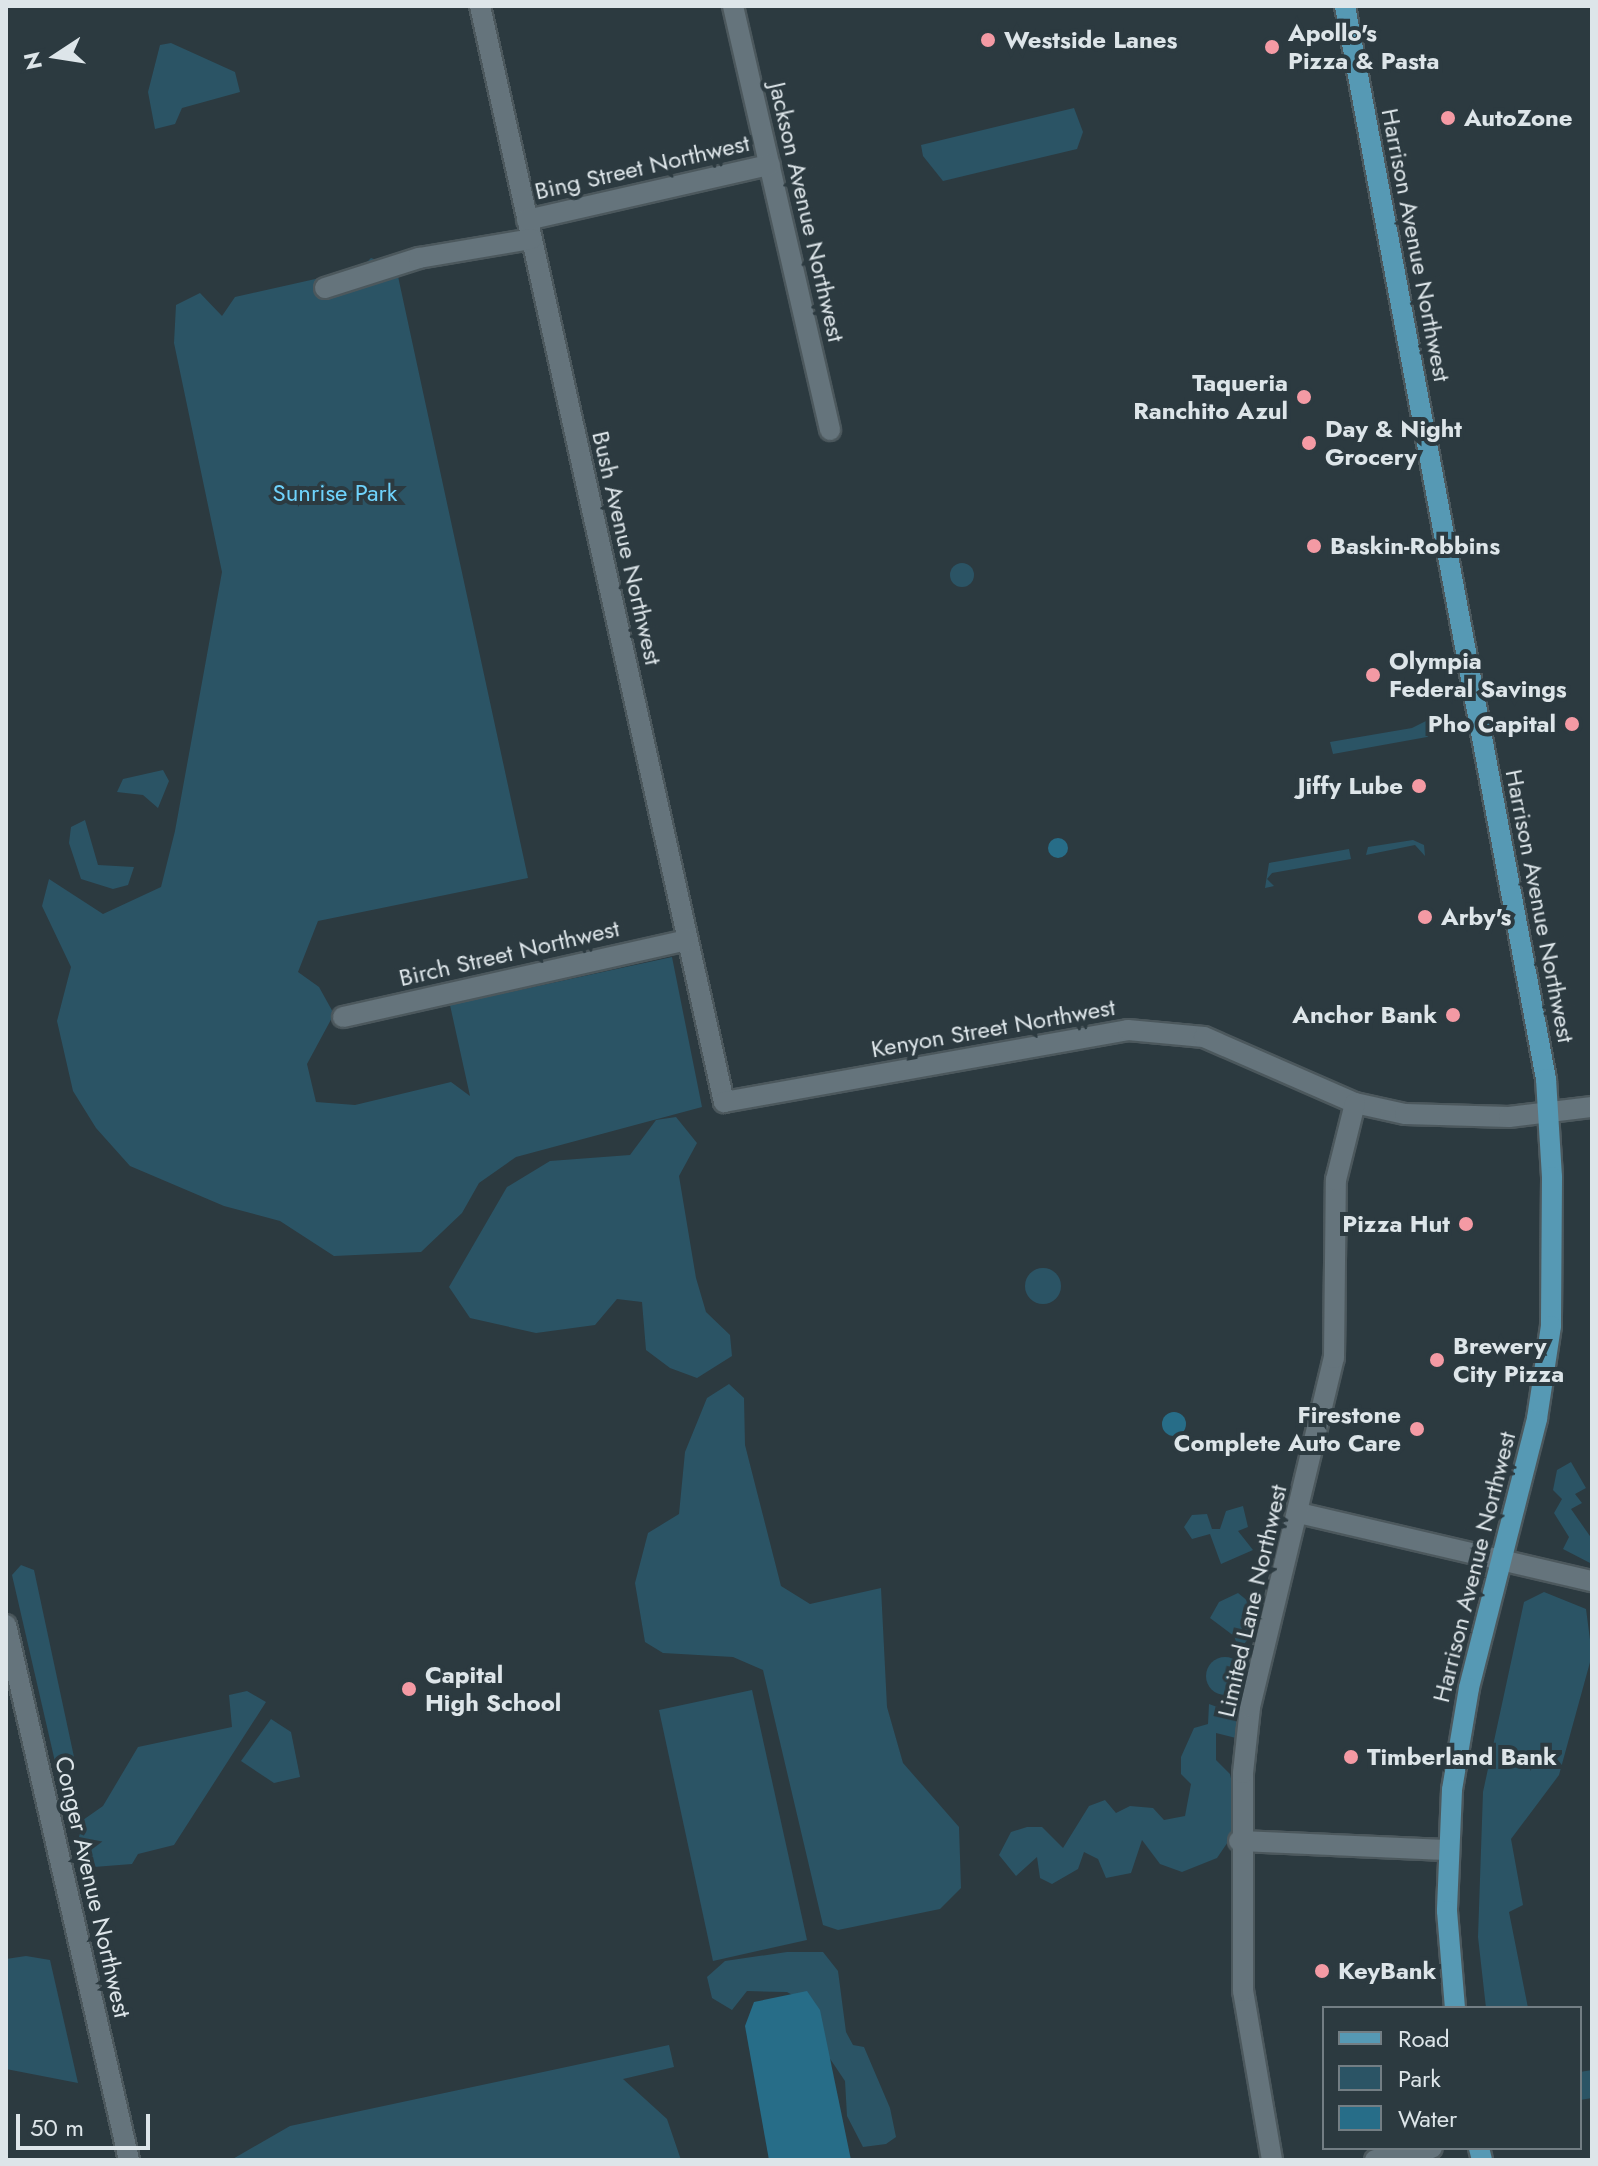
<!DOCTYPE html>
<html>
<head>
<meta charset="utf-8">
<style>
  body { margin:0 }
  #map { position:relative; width:1598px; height:2166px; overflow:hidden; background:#2c3a40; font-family:Jost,sans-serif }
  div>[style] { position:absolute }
  .green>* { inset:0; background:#2b5465 }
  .round { border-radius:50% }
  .water>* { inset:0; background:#276d88 }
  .roads { filter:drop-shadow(2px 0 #4c585d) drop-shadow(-2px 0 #4c585d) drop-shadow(0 2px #4c585d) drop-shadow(0 -2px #4c585d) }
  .minor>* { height:20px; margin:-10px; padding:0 10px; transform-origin:10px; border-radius:10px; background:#65747c }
  .major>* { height:20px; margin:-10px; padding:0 10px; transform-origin:10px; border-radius:10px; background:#5699b4 }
  .dots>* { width:22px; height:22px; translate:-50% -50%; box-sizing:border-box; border:4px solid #2c3a40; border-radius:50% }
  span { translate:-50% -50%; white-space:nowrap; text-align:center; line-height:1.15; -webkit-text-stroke:8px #2c3a40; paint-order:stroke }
  .poi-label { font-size:24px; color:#dde5e9; font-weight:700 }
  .left { translate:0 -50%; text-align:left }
  .right { translate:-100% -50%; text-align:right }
  .street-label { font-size:24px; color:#dde5e9 }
  .park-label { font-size:24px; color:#6fd3fc }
  .frame { position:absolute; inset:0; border:8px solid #dde5e9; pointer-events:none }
  .legend { position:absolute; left:1322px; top:2006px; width:260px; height:144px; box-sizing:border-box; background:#2c3a40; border:2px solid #737e84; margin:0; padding:10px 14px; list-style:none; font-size:24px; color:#dde5e9 }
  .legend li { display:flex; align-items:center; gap:16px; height:40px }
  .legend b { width:40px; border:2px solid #737e84 }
  .north { position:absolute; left:16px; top:16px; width:80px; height:80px; -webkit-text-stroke:6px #2c3a40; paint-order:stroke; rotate:258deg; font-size:22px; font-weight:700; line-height:32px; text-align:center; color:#dde5e9 }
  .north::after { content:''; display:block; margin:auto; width:28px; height:36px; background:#dde5e9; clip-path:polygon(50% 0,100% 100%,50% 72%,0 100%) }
  .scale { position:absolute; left:16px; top:2114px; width:134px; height:36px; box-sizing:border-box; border:4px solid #dde5e9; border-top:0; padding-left:10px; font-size:24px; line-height:28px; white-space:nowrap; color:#dde5e9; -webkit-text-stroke:6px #2c3a40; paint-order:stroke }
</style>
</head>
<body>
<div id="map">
  <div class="green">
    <i style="clip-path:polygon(171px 43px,235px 72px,240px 92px,182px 108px,175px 124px,155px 129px,148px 92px,160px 45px)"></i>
    <i style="clip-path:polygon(1074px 108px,1083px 132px,1077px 149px,943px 181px,923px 156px,921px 145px)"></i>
    <i style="clip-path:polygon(371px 258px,396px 267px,528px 878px,318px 921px,298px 972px,319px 987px,334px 1014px,307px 1064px,316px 1102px,355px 1105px,451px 1082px,470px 1096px,450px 1005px,672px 957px,702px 1107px,516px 1157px,479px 1183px,462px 1213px,421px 1252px,334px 1256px,280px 1221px,224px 1206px,130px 1166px,96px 1128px,73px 1091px,57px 1021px,71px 967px,42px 906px,49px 879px,103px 914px,161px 887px,175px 831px,222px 572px,174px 343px,176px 305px,200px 293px,222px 316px,235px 297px,360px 269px)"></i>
    <i class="round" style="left:950px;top:563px;width:24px;height:24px"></i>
    <i style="clip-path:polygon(1446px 711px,1448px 722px,1427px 737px,1333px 754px,1330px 742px,1412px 728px)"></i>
    <i style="clip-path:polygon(163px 770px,169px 781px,158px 808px,143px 795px,117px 792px,123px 779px)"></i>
    <i style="clip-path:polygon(85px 820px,98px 865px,134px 867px,128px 885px,113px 889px,81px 879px,69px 843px,71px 827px)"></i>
    <i style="clip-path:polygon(1413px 840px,1424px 845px,1425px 856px,1415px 845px,1366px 855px,1368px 847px)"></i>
    <i style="clip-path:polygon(1349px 849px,1351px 859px,1272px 873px,1267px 879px,1274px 886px,1265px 888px,1269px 863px)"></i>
    <i style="clip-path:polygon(676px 1117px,697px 1143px,679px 1176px,696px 1278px,706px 1312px,730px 1335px,732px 1356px,697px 1378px,670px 1368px,646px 1350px,642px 1302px,617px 1299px,595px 1325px,536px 1333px,470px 1318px,449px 1287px,507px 1187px,550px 1161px,630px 1155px,656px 1120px)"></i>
    <i class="round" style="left:1025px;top:1268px;width:36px;height:36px"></i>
    <i style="clip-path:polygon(729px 1384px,744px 1398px,745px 1445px,781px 1586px,810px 1604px,881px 1588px,887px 1707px,903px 1763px,959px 1827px,961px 1888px,940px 1909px,838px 1930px,823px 1925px,763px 1670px,733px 1657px,663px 1653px,645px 1642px,635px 1583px,648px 1533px,679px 1514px,685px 1452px,707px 1398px)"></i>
    <i style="clip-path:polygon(1571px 1462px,1586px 1488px,1575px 1494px,1582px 1503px,1571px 1509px,1592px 1539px,1592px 1564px,1563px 1549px,1569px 1537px,1554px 1513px,1562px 1499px,1553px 1490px,1557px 1470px)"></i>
    <i style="clip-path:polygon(1243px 1506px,1248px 1527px,1238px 1531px,1253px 1550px,1221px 1564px,1210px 1534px,1192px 1539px,1184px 1527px,1192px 1515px,1207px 1514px,1212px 1529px,1220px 1529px,1226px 1511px)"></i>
    <i style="clip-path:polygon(21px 1565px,34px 1570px,74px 1757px,56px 1766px,12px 1575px)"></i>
    <i style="clip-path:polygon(1544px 1592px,1586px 1609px,1592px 1655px,1559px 1775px,1511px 1839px,1523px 1905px,1509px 1912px,1528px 2008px,1486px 2008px,1478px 1937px,1483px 1792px,1524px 1602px)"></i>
    <i style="clip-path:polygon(1238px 1593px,1249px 1602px,1257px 1598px,1259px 1614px,1248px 1619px,1255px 1631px,1239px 1650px,1234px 1636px,1210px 1618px,1219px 1602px)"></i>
    <i class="round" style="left:1206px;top:1657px;width:38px;height:38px"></i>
    <i style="clip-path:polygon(752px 1690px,807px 1940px,713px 1961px,659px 1710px)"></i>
    <i style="clip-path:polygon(247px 1691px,266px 1702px,174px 1845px,138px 1854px,132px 1864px,81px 1868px,76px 1850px,83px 1820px,103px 1806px,138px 1747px,232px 1727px,229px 1695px)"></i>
    <i style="clip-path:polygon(1209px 1704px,1231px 1712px,1240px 1727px,1236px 1738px,1216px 1733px,1216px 1760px,1230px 1774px,1237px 1805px,1236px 1830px,1217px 1858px,1182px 1872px,1160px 1864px,1142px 1840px,1131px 1873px,1106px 1878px,1098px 1859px,1084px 1852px,1078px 1869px,1052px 1884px,1040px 1878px,1037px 1857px,1016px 1876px,999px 1855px,1011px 1832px,1027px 1827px,1042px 1827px,1063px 1848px,1089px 1806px,1105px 1800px,1116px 1813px,1130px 1806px,1153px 1808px,1164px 1820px,1185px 1816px,1191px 1784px,1181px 1774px,1181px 1757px,1194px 1728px,1208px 1724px)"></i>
    <i style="clip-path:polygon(271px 1719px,291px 1732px,300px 1777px,274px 1783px,241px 1761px)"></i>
    <i style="clip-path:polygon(787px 1952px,823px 1952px,838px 1971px,846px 2032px,853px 2045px,864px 2047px,890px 2108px,896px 2137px,886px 2144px,863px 2147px,847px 2116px,845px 2081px,808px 2026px,807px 2003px,787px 1992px,747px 1991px,732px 2010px,712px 1998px,707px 1977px,725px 1961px)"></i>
    <i style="clip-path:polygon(26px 1956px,50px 1960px,78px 2083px,6px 2069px,6px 1959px)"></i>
    <i style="clip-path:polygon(669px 2045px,674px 2067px,623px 2079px,667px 2119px,681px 2160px,231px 2160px,290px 2126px)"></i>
    <i style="clip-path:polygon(1592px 2070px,1592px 2098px,1580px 2100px,1580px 2072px)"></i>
  </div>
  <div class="water">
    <i class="round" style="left:1048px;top:838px;width:20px;height:20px"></i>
    <i class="round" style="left:1162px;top:1412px;width:24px;height:24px"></i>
    <i style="clip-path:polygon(807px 1991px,820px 2010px,851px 2160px,769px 2160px,745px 2026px,754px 2002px)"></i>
  </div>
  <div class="roads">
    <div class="minor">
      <i style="left:480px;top:6px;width:1123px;rotate:77.45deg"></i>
      <i style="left:724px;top:1102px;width:410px;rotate:-10.1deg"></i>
      <i style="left:1128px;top:1030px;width:76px;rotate:5.3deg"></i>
      <i style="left:1204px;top:1037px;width:165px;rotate:23.6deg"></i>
      <i style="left:1355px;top:1103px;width:51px;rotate:12.4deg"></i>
      <i style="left:1405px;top:1114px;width:104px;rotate:1.7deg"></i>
      <i style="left:1509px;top:1117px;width:84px;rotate:-6.9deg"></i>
      <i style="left:733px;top:6px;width:435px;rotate:77.1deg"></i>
      <i style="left:527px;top:220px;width:249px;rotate:-12.8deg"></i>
      <i style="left:325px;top:288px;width:99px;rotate:-17.7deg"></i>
      <i style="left:419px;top:258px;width:114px;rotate:-9.6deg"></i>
      <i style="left:343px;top:1017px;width:353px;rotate:-12.6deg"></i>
      <i style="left:1299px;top:1513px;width:301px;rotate:13.1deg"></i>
      <i style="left:6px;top:1625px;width:549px;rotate:77.05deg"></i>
      <i style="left:1239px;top:1841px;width:208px;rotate:2.5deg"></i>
      <i style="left:1272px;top:2160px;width:171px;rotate:-99.7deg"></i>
      <i style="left:1243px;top:1991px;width:218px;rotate:-90deg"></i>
      <i style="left:1243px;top:1773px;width:66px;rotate:-83.9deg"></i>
      <i style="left:1250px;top:1707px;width:359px;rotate:-76.5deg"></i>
      <i style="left:1334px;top:1358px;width:178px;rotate:-89.4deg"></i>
      <i style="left:1336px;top:1180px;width:79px;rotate:-76.1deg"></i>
      <i style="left:1375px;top:2160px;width:58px;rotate:-11.9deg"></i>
    </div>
    <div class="major">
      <i style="left:1345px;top:6px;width:1092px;rotate:79.39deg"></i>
      <i style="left:1546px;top:1079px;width:98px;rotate:86.5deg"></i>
      <i style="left:1552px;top:1177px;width:149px;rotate:90.4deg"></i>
      <i style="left:1551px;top:1326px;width:94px;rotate:98.6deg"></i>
      <i style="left:1537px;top:1419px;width:277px;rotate:104.2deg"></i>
      <i style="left:1469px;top:1688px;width:103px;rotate:99.5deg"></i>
      <i style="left:1452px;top:1790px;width:121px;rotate:92.4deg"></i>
      <i style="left:1447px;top:1911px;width:97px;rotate:85.3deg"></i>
      <i style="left:1479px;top:2148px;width:12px;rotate:76deg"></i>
    </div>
  </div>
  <div class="dots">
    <i style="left:988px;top:40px;background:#f49aa4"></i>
    <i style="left:1272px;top:47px;background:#f49aa4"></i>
    <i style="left:1448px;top:118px;background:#f49aa4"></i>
    <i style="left:1304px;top:397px;background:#f49aa4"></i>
    <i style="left:1309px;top:443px;background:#f49aa4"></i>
    <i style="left:1314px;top:546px;background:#f49aa4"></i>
    <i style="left:1373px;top:675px;background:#f49aa4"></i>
    <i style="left:1572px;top:724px;background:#f49aa4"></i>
    <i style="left:1419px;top:786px;background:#f49aa4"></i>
    <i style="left:1425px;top:917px;background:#f49aa4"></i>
    <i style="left:1453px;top:1015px;background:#f49aa4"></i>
    <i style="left:1466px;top:1224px;background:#f49aa4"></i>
    <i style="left:1437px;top:1360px;background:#f49aa4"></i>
    <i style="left:1417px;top:1429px;background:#f49aa4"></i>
    <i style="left:409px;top:1689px;background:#f49aa4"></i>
    <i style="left:1351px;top:1757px;background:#f49aa4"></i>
    <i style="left:1322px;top:1971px;background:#f49aa4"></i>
  </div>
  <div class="poi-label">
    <span class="left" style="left:1288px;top:47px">Apollo's<br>Pizza &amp; Pasta</span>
    <span class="left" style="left:1004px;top:40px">Westside Lanes</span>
    <span class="left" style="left:1464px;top:118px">AutoZone</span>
    <span class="right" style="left:1288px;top:397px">Taqueria<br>Ranchito Azul</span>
    <span class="left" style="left:1325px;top:443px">Day &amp; Night<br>Grocery</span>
    <span class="left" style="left:1330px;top:546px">Baskin-Robbins</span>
    <span class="left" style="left:1389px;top:675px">Olympia<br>Federal Savings</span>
    <span class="right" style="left:1556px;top:724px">Pho Capital</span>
    <span class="right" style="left:1403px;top:786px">Jiffy Lube</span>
    <span class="left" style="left:1441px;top:917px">Arby's</span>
    <span class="right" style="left:1437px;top:1015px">Anchor Bank</span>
    <span class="right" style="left:1450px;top:1224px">Pizza Hut</span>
    <span class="left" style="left:1453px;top:1360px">Brewery<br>City Pizza</span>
    <span class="right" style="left:1401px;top:1429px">Firestone<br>Complete Auto Care</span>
    <span class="left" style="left:425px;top:1689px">Capital<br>High School</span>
    <span class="left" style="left:1367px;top:1757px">Timberland Bank</span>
    <span class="left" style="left:1338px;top:1971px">KeyBank</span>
  </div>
  <div class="street-label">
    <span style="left:642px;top:167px;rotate:-13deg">Bing Street Northwest</span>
    <span style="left:807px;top:212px;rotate:77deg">Jackson Avenue Northwest</span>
    <span style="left:1416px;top:245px;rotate:79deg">Harrison Avenue Northwest</span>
    <span style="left:627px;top:548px;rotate:77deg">Bush Avenue Northwest</span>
    <span style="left:1540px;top:906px;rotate:79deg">Harrison Avenue Northwest</span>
    <span style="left:509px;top:953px;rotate:-13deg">Birch Street Northwest</span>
    <span style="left:993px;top:1028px;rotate:-10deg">Kenyon Street Northwest</span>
    <span style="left:1474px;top:1567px;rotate:-76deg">Harrison Avenue Northwest</span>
    <span style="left:1252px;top:1601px;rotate:-77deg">Limited Lane Northwest</span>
    <span style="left:93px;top:1887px;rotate:77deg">Conger Avenue Northwest</span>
  </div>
  <div class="park-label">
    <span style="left:335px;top:493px">Sunrise Park</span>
  </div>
  <div class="frame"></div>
  <ul class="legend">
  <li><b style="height:10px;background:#5699b4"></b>Road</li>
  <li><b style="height:22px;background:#2b5465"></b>Park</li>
  <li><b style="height:22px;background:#276d88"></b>Water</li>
  </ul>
  <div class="north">N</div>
  <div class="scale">50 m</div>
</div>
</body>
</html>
